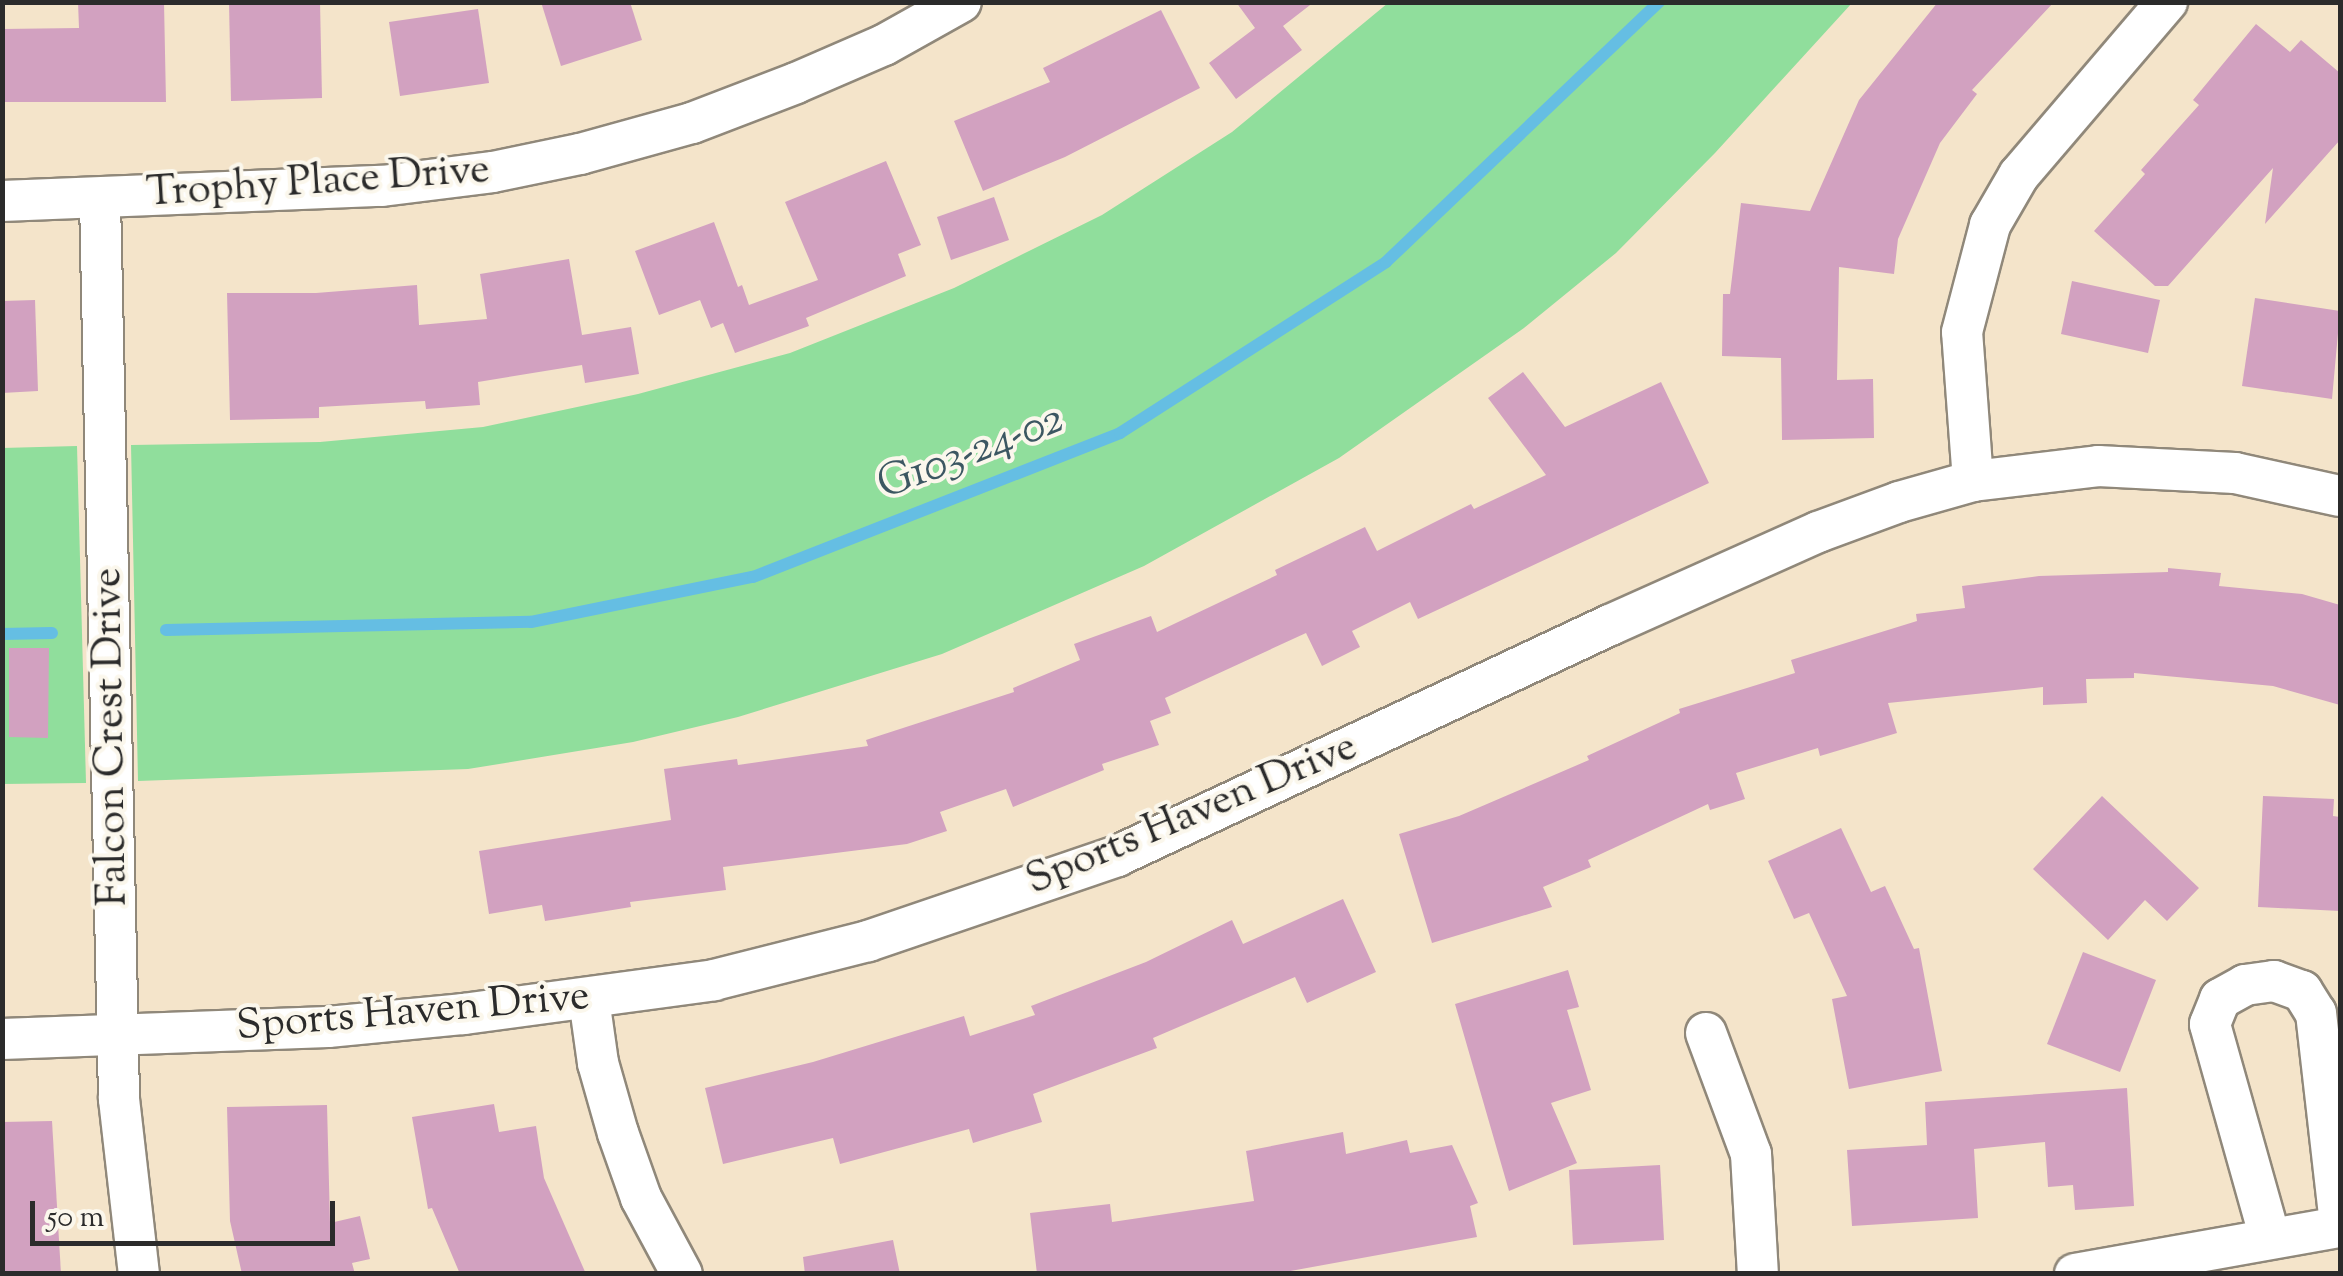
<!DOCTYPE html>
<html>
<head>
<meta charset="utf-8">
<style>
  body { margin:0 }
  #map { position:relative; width:2343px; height:1276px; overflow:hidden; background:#f4e4ca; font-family:"Sorts Mill Goudy",serif }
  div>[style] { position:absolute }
  .green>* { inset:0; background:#90de9c }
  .stream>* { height:12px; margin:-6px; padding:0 6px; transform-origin:6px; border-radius:6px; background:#65bee3 }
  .building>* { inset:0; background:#d2a1c0 }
  .roads { filter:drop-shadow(2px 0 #90887a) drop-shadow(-2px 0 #90887a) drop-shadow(0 2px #90887a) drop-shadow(0 -2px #90887a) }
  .street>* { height:40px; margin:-20px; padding:0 20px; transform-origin:20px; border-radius:20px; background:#fff }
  span { translate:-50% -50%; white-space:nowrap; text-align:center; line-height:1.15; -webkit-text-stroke:8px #fbf7ec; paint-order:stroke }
  .street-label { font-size:42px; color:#2b2b2b }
  .water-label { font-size:45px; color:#3c5762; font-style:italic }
  .frame { position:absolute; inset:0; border:5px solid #2b2b2b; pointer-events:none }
  .scale { position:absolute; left:30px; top:1201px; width:305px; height:45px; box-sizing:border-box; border:5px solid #2b2b2b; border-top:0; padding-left:12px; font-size:30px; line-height:35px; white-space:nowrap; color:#2b2b2b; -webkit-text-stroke:8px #fbf7ec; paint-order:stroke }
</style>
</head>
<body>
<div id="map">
  <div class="green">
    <i style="clip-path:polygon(1388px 3px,1852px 3px,1715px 153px,1616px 253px,1524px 328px,1339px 458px,1144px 566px,942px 654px,738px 717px,633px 742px,468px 769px,138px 781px,131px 445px,320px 442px,483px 427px,638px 394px,790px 353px,954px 288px,1102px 215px,1232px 132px)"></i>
    <i style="clip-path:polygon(77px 446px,86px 783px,3px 784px,2px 448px)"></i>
  </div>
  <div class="stream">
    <i style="left:166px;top:630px;width:365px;rotate:-1.3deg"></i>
    <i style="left:531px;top:622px;width:227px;rotate:-11.5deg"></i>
    <i style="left:753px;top:577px;width:394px;rotate:-21.4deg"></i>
    <i style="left:1120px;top:433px;width:316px;rotate:-32.7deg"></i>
    <i style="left:1386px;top:262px;width:377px;rotate:-43.6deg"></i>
    <i style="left:2px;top:634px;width:50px;rotate:-1.1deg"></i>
  </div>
  <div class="building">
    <i style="clip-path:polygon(78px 2px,164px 2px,166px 102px,2px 102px,2px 29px,79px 28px)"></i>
    <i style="clip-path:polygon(229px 2px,320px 2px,322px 98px,231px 101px)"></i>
    <i style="clip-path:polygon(541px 2px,630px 2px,642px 40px,561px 66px)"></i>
    <i style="clip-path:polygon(1236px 2px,1314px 2px,1283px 26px,1302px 50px,1236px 99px,1209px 63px,1255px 28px)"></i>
    <i style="clip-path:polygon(1938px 2px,2054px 2px,1972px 90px,1977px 94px,1940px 143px,1898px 239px,1894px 274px,1839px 267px,1837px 380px,1873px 379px,1874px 438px,1782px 440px,1781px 358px,1722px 356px,1723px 294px,1730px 294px,1741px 203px,1810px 211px,1859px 100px)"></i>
    <i style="clip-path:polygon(478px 9px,489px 83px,400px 96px,389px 22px)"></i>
    <i style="clip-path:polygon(1161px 10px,1200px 88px,1065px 157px,983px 191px,954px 121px,1050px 82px,1043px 68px)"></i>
    <i style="clip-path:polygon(2256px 24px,2290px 52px,2301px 40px,2340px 73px,2340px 140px,2265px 224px,2273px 168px,2168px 286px,2155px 286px,2094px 231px,2145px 174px,2141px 170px,2199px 105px,2193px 100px)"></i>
    <i style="clip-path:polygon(886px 161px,921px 245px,898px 254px,906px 276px,806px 318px,809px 326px,735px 353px,723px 323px,711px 328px,700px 300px,659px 315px,635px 251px,714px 222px,738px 287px,742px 285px,749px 305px,818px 280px,785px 202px)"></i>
    <i style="clip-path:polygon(994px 197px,1009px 240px,951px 260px,937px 217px)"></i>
    <i style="clip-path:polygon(569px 259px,582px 335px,631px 327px,639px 374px,585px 383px,582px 365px,478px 382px,480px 405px,426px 409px,425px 401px,319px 407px,319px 418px,230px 420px,227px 293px,316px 293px,417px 285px,419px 325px,487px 319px,480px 274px)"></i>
    <i style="clip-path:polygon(2072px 281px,2160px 300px,2148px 353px,2061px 334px)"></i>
    <i style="clip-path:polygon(2255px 298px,2340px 311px,2332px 399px,2242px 386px)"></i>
    <i style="clip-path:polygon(35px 300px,38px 391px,2px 393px,2px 301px)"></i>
    <i style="clip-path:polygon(1523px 372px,1565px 427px,1661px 382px,1709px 483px,1418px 619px,1410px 602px,1352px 631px,1360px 647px,1322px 666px,1306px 633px,1165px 698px,1171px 713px,1150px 721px,1159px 745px,1102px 764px,1104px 770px,1013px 807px,1006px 789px,940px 812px,947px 831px,907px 844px,723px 867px,726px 890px,630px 902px,631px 907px,545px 921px,542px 905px,489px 914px,479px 851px,671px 820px,664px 769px,737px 759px,738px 765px,868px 746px,866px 740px,1014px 692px,1013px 688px,1080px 660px,1074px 644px,1151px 616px,1157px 632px,1277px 575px,1275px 570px,1365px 527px,1377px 551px,1471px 504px,1474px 509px,1546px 475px,1488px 398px)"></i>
    <i style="clip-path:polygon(2168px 568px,2221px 573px,2219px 586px,2302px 594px,2340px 605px,2340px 705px,2273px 686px,2134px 673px,2134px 678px,2086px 679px,2087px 703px,2043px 705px,2043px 687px,1888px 703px,1897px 733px,1820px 756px,1818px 748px,1736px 773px,1745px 799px,1710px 810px,1708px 804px,1588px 860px,1591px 867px,1543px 887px,1552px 907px,1432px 943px,1399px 834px,1459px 816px,1589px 760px,1587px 756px,1680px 713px,1679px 709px,1795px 673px,1791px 660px,1917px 621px,1916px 614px,1965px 608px,1962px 586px,2039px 576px,2168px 572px)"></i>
    <i style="clip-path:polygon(9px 648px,49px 648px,48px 738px,9px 737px)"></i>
    <i style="clip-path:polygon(2102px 796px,2199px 888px,2167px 921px,2145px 900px,2108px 940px,2033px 869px)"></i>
    <i style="clip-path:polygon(2263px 796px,2334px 799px,2333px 816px,2340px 817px,2340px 911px,2258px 907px)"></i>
    <i style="clip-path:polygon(1841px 828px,1871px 892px,1885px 886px,1914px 949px,1919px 948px,1942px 1071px,1849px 1089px,1832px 999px,1847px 996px,1809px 913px,1794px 919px,1768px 861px)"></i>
    <i style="clip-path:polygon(1343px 899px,1376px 972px,1307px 1003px,1295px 977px,1153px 1038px,1157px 1048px,1033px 1094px,1042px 1122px,973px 1143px,969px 1129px,840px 1164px,833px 1138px,723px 1164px,705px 1088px,813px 1062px,964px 1016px,970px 1036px,1035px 1015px,1031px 1006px,1146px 962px,1232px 920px,1243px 944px)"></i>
    <i style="clip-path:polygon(2083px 952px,2156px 980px,2120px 1072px,2047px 1044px)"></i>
    <i style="clip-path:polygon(1568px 970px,1579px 1007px,1567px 1010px,1591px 1090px,1551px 1103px,1577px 1163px,1509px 1191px,1455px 1004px)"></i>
    <i style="clip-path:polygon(2127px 1088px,2134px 1206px,2075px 1210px,2073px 1185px,2048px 1187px,2045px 1142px,1974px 1149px,1978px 1218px,1852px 1226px,1847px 1150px,1927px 1145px,1925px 1102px)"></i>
    <i style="clip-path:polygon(494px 1104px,499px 1132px,536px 1126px,544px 1178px,586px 1274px,460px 1274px,432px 1208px,428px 1209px,412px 1117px)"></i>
    <i style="clip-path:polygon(327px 1105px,330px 1223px,360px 1216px,370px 1259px,352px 1263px,355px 1274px,242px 1274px,230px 1221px,227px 1107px)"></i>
    <i style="clip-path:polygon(52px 1121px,61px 1274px,2px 1274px,2px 1122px)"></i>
    <i style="clip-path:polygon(1343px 1132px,1346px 1154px,1407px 1140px,1410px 1153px,1452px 1145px,1478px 1203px,1470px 1206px,1477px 1237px,1274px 1274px,1037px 1274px,1030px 1213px,1110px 1204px,1112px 1222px,1254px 1201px,1246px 1151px)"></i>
    <i style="clip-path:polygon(1660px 1165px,1664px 1240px,1573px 1245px,1569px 1170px)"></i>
    <i style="clip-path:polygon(893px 1240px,900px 1274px,805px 1274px,803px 1257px)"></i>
  </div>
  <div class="roads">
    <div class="street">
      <i style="left:100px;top:199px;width:900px;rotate:88.79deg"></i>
      <i style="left:119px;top:1099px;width:176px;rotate:83.5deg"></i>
      <i style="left:2px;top:201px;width:380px;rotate:-2.3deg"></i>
      <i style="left:382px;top:186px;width:112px;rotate:-7.2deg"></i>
      <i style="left:493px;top:172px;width:89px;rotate:-11.7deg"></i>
      <i style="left:580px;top:154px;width:116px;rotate:-15.5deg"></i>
      <i style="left:692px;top:123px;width:111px;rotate:-21deg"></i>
      <i style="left:796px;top:83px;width:96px;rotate:-23.4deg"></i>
      <i style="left:884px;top:45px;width:88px;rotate:-29.2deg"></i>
      <i style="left:1973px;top:481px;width:149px;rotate:-94.2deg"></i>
      <i style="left:1962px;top:332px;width:111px;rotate:-75.3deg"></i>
      <i style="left:1990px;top:225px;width:58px;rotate:-59.9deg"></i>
      <i style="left:2019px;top:175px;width:228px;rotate:-49.5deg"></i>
      <i style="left:589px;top:999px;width:65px;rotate:82deg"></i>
      <i style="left:598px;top:1063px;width:73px;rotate:74.1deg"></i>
      <i style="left:618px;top:1133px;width:69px;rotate:70.5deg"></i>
      <i style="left:641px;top:1198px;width:86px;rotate:61.7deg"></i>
      <i style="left:1706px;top:1033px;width:129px;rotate:69.6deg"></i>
      <i style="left:1751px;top:1154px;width:120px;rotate:86.7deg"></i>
      <i style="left:2px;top:1039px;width:326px;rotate:-2.1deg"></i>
      <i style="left:328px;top:1027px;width:137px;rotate:-5.5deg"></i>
      <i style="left:464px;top:1014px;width:252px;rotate:-7.7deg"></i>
      <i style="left:714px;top:980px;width:159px;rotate:-14.2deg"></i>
      <i style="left:868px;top:941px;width:263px;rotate:-18.8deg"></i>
      <i style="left:1117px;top:856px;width:544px;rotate:-25.11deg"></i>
      <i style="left:1610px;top:625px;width:228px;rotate:-24.1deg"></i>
      <i style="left:1818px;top:532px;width:86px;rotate:-20.3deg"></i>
      <i style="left:1899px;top:502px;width:77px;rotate:-15.8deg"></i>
      <i style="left:1973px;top:481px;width:126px;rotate:-6.8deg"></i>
      <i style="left:2098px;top:466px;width:137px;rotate:2.9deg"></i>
      <i style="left:2235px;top:473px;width:107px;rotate:12.4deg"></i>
      <i style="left:2270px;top:1238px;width:222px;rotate:-105.7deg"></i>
      <i style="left:2210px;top:1024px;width:27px;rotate:-68deg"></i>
      <i style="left:2220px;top:999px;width:29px;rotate:-29deg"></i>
      <i style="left:2245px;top:985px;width:29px;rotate:-8deg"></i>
      <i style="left:2274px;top:981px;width:30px;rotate:20deg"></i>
      <i style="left:2302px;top:991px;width:26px;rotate:58deg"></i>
      <i style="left:2316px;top:1013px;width:212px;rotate:83.5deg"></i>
      <i style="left:2075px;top:1274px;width:269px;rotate:-10.1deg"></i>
    </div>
  </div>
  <div class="street-label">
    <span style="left:318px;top:183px;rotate:-4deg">Trophy Place Drive</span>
    <span style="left:112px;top:737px;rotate:-91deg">Falcon Crest Drive</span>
    <span style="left:1192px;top:815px;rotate:-23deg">Sports Haven Drive</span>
    <span style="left:413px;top:1013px;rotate:-5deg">Sports Haven Drive</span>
  </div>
  <div class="water-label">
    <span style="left:971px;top:454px;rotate:-21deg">G103-24-02</span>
  </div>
  <div class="frame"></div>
  <div class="scale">50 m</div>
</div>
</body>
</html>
